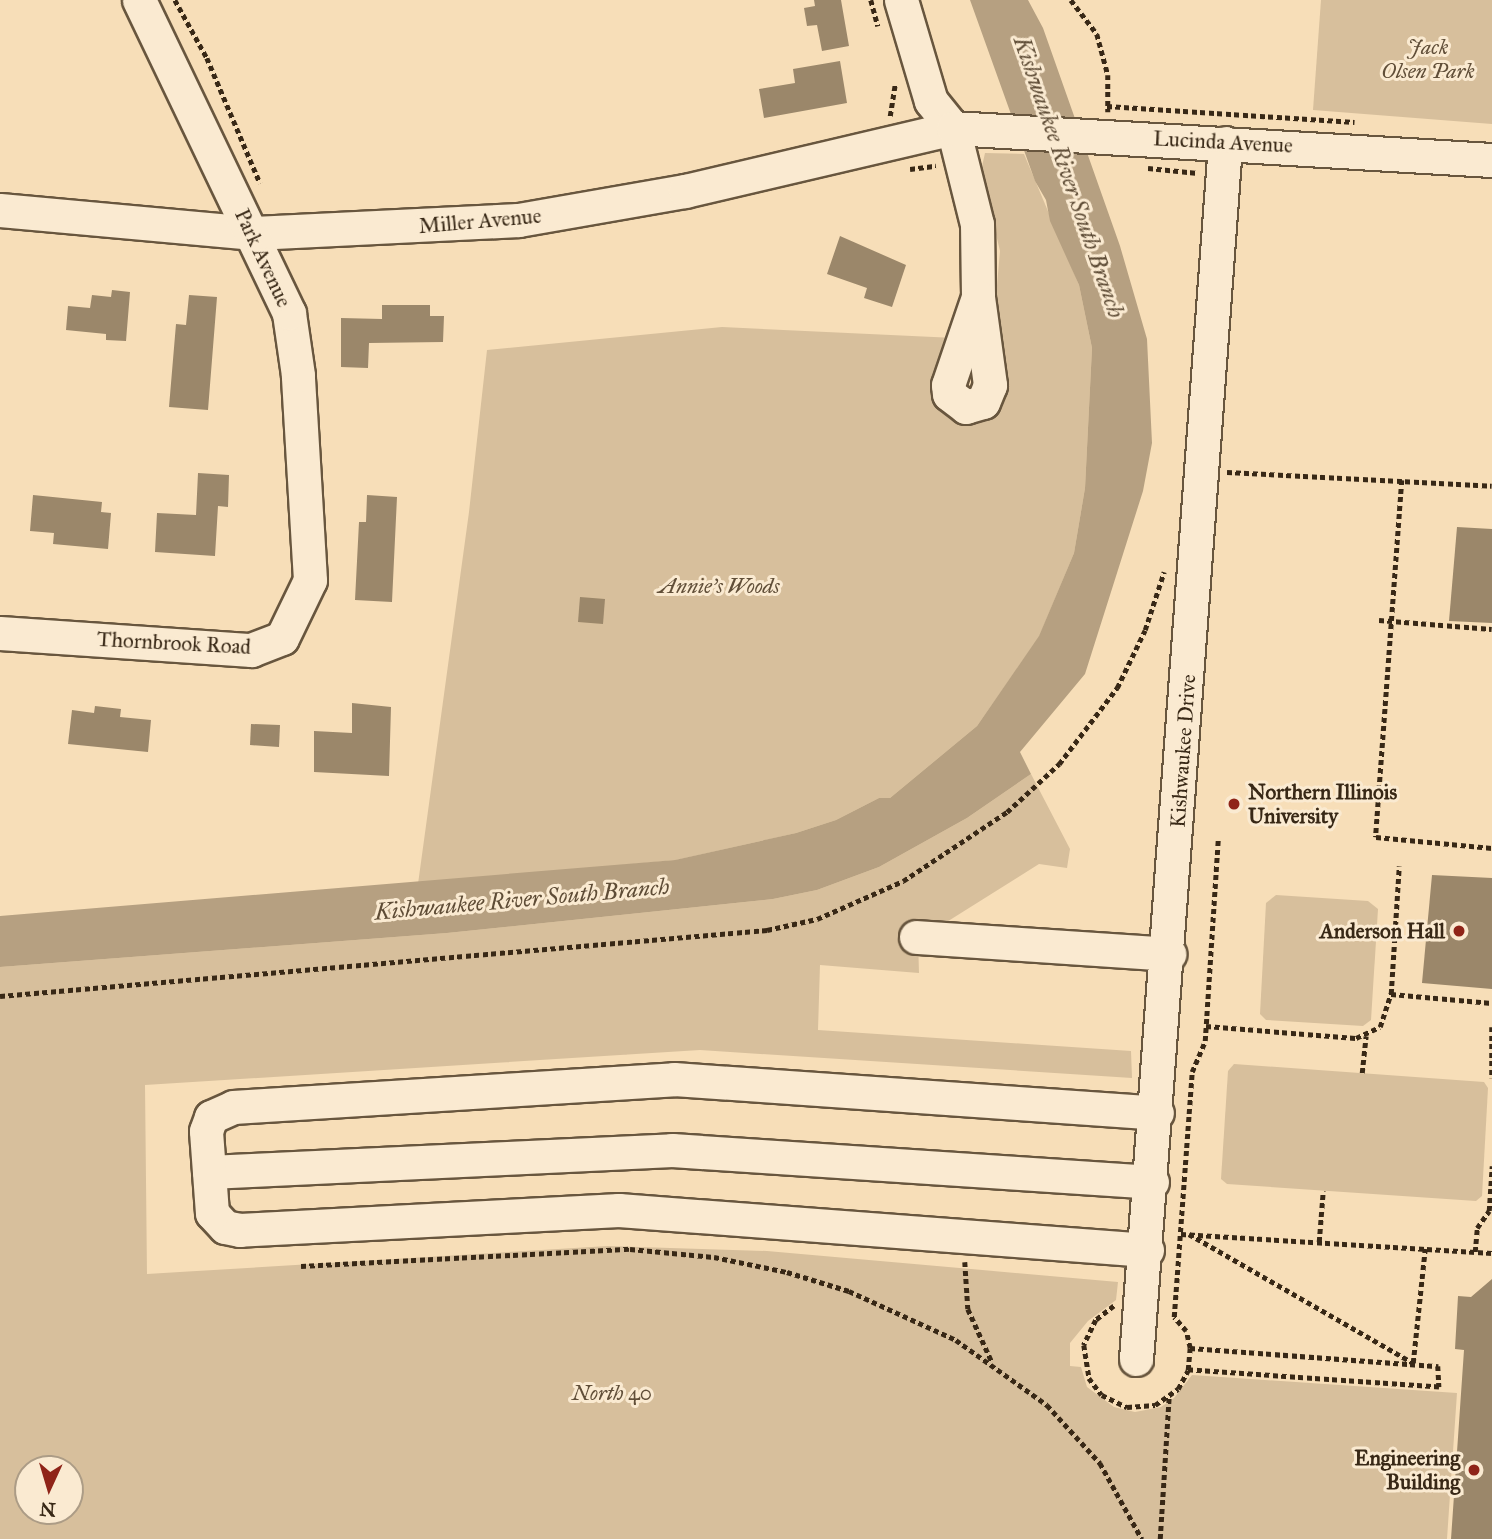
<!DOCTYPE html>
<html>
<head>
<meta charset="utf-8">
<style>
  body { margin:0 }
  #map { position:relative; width:1492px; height:1539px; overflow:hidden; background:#f7deb8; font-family:"IM FELL Great Primer",serif }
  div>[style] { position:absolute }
  .green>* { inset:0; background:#d7bf9c }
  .water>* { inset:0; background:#b6a081 }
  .building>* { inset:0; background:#9b876a }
  .path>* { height:4.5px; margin-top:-2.25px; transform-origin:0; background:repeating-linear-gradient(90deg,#382816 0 5px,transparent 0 8.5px) }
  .roads { filter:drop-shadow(2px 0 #68563e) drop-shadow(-2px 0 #68563e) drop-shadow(0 2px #68563e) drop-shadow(0 -2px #68563e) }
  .minor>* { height:33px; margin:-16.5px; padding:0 16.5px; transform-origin:16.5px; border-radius:16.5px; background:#faead1 }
  .dots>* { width:19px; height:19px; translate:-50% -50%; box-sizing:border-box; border:4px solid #faead1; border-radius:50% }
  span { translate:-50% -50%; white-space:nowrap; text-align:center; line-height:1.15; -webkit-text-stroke:6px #faead1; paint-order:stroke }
  .park-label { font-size:21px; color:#604e38; font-style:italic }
  .street-label { font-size:21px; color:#382816 }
  .poi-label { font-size:21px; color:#382816; font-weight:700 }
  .left { translate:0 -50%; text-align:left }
  .right { translate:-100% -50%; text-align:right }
  .water-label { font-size:23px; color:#5e4c36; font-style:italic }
  .north { position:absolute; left:14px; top:1455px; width:70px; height:70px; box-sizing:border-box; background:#faead1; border:2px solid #ac9c86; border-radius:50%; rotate:184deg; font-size:19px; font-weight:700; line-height:28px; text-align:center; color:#382816 }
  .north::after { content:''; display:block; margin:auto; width:24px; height:32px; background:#8f2418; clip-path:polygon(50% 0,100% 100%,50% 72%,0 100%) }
</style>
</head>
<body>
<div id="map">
  <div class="green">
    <i style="clip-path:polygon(1321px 0,1492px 0,1492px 124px,1313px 110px)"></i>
    <i style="clip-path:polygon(985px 153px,1024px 154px,1079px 285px,1092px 348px,1085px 488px,1074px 553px,1039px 637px,977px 726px,890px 798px,879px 798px,836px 820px,796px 833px,676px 860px,418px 884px,469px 512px,487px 350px,722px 327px,955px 338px,955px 415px,991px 354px,1000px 251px,981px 171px)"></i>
    <i style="clip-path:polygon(evenodd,1031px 774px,1070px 849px,1067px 868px,1039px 864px,918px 940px,919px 973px,820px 965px,818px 1030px,1131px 1051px,1132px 1078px,700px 1050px,145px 1085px,147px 1274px,608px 1246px,767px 1251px,1118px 1282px,1116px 1300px,1088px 1321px,1070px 1343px,1070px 1366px,1081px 1367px,1087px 1387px,1114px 1407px,1135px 1412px,1161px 1407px,1174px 1398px,1192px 1375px,1457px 1393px,1447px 1539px,0 1539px,0 967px,447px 933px,773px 899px,817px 890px,879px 867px,967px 818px,1031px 774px,28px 1469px,70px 1469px,70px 1511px,28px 1511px,28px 1469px)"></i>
    <i style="clip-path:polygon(1276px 895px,1368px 901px,1378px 909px,1371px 1020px,1363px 1026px,1266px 1020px,1260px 1014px,1266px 903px)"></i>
    <i style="clip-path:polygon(1234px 1064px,1484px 1082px,1488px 1088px,1482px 1196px,1476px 1201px,1227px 1184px,1221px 1179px,1228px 1071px)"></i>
  </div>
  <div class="water">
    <i style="clip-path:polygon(970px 0,1028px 0,1043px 28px,1120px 246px,1147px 339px,1152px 443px,1143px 491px,1085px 674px,1020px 752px,1031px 774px,967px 818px,879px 867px,817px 890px,773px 899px,447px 933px,0 967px,0 916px,675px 860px,796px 833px,836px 820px,879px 798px,890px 798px,977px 726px,1039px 636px,1074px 553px,1085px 488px,1092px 348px,1079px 285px,1050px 221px,1046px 200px,1035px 181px)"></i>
  </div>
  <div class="building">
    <i style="clip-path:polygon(814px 0,841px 0,849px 46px,822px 51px,817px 25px,807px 26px,804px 8px,815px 6px)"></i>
    <i style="clip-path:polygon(840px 61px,847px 103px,764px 118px,759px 89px,795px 83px,793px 69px)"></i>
    <i style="clip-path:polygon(840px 236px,906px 265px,892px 307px,864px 298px,867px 288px,827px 274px)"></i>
    <i style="clip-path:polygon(112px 290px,130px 292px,126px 341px,106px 340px,106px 334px,66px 330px,68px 306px,90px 308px,92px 295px,111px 297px)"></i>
    <i style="clip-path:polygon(189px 295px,217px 297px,208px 410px,169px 407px,176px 324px,186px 325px)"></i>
    <i style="clip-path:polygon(382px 305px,430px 305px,430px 316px,444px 316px,443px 342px,369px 343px,368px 368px,341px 367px,341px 318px,382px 319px)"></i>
    <i style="clip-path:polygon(198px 473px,229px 475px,228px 507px,218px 506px,215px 556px,155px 552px,157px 513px,196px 515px)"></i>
    <i style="clip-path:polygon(33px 495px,102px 502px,101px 512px,111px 513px,108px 549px,53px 544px,54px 533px,30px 531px)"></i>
    <i style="clip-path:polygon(367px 495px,397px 497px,392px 602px,355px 600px,359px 522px,366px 522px)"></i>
    <i style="clip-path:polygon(1457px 527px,1492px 529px,1492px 623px,1449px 621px)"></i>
    <i style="clip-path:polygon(580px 597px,605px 599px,603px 624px,578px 622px)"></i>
    <i style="clip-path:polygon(352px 703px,391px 707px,389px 776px,314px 772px,314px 731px,352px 733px)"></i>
    <i style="clip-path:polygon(95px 706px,121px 709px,120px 717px,151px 720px,148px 752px,68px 744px,72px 710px,94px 713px)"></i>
    <i style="clip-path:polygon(251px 724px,280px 725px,279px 747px,250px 745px)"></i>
    <i style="clip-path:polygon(1432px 875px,1492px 878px,1492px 989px,1422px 983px)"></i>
    <i style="clip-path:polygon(1492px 1279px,1492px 1539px,1451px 1539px,1464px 1350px,1455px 1349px,1458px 1296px,1471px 1297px)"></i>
  </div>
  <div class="path">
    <i style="left:175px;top:0;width:66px;rotate:61.1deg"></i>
    <i style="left:207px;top:58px;width:136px;rotate:67deg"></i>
    <i style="left:871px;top:0;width:27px;rotate:75deg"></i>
    <i style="left:1071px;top:0;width:43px;rotate:52.6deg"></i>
    <i style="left:1097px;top:34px;width:42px;rotate:75deg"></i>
    <i style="left:1108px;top:75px;width:37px;rotate:90deg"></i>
    <i style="left:1107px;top:106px;width:248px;rotate:3.7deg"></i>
    <i style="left:890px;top:116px;width:31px;rotate:-81deg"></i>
    <i style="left:1148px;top:168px;width:50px;rotate:5.7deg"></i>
    <i style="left:910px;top:169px;width:26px;rotate:-7deg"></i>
    <i style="left:1227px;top:472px;width:265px;rotate:3deg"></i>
    <i style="left:1402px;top:480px;width:358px;rotate:94.2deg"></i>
    <i style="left:1376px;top:837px;width:117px;rotate:5.4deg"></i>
    <i style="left:1379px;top:620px;width:113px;rotate:4.6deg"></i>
    <i style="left:1391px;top:994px;width:101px;rotate:5.1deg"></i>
    <i style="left:0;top:996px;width:770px;rotate:-4.92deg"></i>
    <i style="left:767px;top:930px;width:51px;rotate:-12.4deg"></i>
    <i style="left:817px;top:919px;width:94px;rotate:-23.8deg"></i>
    <i style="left:903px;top:881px;width:125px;rotate:-33.6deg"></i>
    <i style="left:1007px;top:812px;width:71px;rotate:-42.7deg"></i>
    <i style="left:1059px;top:764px;width:96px;rotate:-52.7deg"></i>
    <i style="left:1117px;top:688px;width:64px;rotate:-64.2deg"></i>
    <i style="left:1145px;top:630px;width:61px;rotate:-71.9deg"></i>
    <i style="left:1206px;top:1026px;width:150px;rotate:4.6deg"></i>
    <i style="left:1356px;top:1038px;width:26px;rotate:-25deg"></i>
    <i style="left:1380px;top:1027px;width:35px;rotate:-72deg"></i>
    <i style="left:1391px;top:994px;width:128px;rotate:-86.4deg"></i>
    <i style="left:1492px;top:1027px;width:51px;rotate:90deg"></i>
    <i style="left:1362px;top:1073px;width:37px;rotate:-84deg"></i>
    <i style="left:1181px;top:1234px;width:312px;rotate:3.5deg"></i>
    <i style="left:1189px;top:1234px;width:258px;rotate:29.9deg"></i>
    <i style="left:1413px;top:1363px;width:115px;rotate:-84deg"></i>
    <i style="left:1319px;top:1242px;width:51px;rotate:-85.5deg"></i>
    <i style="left:1475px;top:1252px;width:24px;rotate:-85deg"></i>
    <i style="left:1477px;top:1228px;width:21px;rotate:-55deg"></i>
    <i style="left:1489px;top:1211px;width:45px;rotate:-86.2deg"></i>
    <i style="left:965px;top:1262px;width:47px;rotate:86.3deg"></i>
    <i style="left:968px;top:1309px;width:58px;rotate:65.6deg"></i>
    <i style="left:301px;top:1266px;width:329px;rotate:-3deg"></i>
    <i style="left:630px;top:1249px;width:84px;rotate:5.4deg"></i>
    <i style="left:714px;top:1257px;width:75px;rotate:11.6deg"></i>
    <i style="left:787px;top:1272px;width:65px;rotate:17deg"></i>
    <i style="left:849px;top:1291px;width:118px;rotate:24.6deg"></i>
    <i style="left:956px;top:1340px;width:112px;rotate:35.5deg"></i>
    <i style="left:1047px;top:1405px;width:79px;rotate:47.6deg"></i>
    <i style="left:1100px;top:1463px;width:87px;rotate:61.1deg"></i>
    <i style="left:1114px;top:1306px;width:23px;rotate:142deg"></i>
    <i style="left:1096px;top:1320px;width:28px;rotate:116deg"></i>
    <i style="left:1084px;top:1345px;width:33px;rotate:81deg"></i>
    <i style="left:1089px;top:1378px;width:21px;rotate:53deg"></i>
    <i style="left:1102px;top:1395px;width:28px;rotate:26deg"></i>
    <i style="left:1127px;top:1407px;width:28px;rotate:-4deg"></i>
    <i style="left:1155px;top:1405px;width:28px;rotate:-35deg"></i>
    <i style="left:1178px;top:1389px;width:21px;rotate:-62deg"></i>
    <i style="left:1190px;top:1348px;width:249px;rotate:4.2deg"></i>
    <i style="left:1438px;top:1366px;width:21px;rotate:87deg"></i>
    <i style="left:1439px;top:1387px;width:252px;rotate:-176.1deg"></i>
    <i style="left:1188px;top:1370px;width:22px;rotate:-85deg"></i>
    <i style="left:1190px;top:1348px;width:17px;rotate:-103deg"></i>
    <i style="left:1186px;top:1331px;width:18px;rotate:-131deg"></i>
    <i style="left:1174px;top:1317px;width:246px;rotate:-85.8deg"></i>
    <i style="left:1192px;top:1072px;width:34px;rotate:-67deg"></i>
    <i style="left:1205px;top:1041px;width:202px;rotate:-86.3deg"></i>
    <i style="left:1160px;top:1539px;width:142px;rotate:-86.4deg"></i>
  </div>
  <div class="roads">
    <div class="minor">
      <i style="left:901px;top:0;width:105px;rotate:73.5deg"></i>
      <i style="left:931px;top:101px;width:35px;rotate:51deg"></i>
      <i style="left:953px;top:128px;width:99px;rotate:76deg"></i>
      <i style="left:977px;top:224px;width:73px;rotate:89.2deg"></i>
      <i style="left:978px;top:297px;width:89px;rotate:82.2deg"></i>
      <i style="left:990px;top:385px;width:18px;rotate:112deg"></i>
      <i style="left:983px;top:402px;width:18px;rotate:164deg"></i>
      <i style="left:966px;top:407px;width:21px;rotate:-143deg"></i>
      <i style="left:949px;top:394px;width:9px;rotate:-96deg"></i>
      <i style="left:948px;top:385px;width:93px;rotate:-71.2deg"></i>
      <i style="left:0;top:210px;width:255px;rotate:5.2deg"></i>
      <i style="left:254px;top:233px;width:265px;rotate:-2.8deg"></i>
      <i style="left:519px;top:220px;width:169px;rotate:-9.9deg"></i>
      <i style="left:685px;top:191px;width:275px;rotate:-13.2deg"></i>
      <i style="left:953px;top:128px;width:540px;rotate:3.4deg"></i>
      <i style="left:0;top:633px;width:252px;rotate:3.9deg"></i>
      <i style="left:251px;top:650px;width:33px;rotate:-21deg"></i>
      <i style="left:282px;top:638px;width:64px;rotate:-64.2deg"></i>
      <i style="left:310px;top:580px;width:205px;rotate:-93.4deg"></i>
      <i style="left:298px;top:375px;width:63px;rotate:-98.3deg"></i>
      <i style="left:289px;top:313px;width:347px;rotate:-115.6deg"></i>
      <i style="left:916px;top:937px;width:254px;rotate:3.8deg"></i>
      <i style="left:209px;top:1172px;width:464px;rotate:-2.7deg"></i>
      <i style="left:672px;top:1150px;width:481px;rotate:3.8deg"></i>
      <i style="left:1147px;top:1250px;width:530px;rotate:-175.67deg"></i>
      <i style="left:619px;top:1210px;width:380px;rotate:177deg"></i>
      <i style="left:240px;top:1230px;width:15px;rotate:-169deg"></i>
      <i style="left:225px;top:1227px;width:19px;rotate:-133deg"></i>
      <i style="left:212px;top:1213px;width:82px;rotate:-94.2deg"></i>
      <i style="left:206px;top:1131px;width:15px;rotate:-70deg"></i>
      <i style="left:211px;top:1117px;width:24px;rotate:-24deg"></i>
      <i style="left:233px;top:1107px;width:442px;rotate:-3.6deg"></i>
      <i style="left:674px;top:1079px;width:484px;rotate:4deg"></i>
      <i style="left:1136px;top:1359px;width:1219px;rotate:-85.81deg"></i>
    </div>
  </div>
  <div class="dots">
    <i style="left:1234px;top:804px;background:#8f2418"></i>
    <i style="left:1459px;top:931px;background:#8f2418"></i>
    <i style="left:1474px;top:1470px;background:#8f2418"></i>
  </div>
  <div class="park-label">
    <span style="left:1428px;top:59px">Jack<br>Olsen Park</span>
    <span style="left:719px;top:586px">Annie's Woods</span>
    <span style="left:612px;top:1393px">North 40</span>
  </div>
  <div class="street-label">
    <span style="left:1223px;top:142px;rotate:3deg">Lucinda Avenue</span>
    <span style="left:480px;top:221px;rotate:-5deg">Miller Avenue</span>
    <span style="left:263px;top:258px;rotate:65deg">Park Avenue</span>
    <span style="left:174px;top:643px;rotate:3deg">Thornbrook Road</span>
    <span style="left:1183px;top:751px;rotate:-86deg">Kishwaukee Drive</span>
  </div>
  <div class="poi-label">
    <span class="left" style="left:1248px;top:804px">Northern Illinois<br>University</span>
    <span class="right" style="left:1445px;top:931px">Anderson Hall</span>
    <span class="right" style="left:1460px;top:1470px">Engineering<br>Building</span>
  </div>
  <div class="water-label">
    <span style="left:1069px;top:177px;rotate:71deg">Kishwaukee River South Branch</span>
    <span style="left:522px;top:899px;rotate:-5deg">Kishwaukee River South Branch</span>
  </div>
  <div class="north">N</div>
</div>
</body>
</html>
